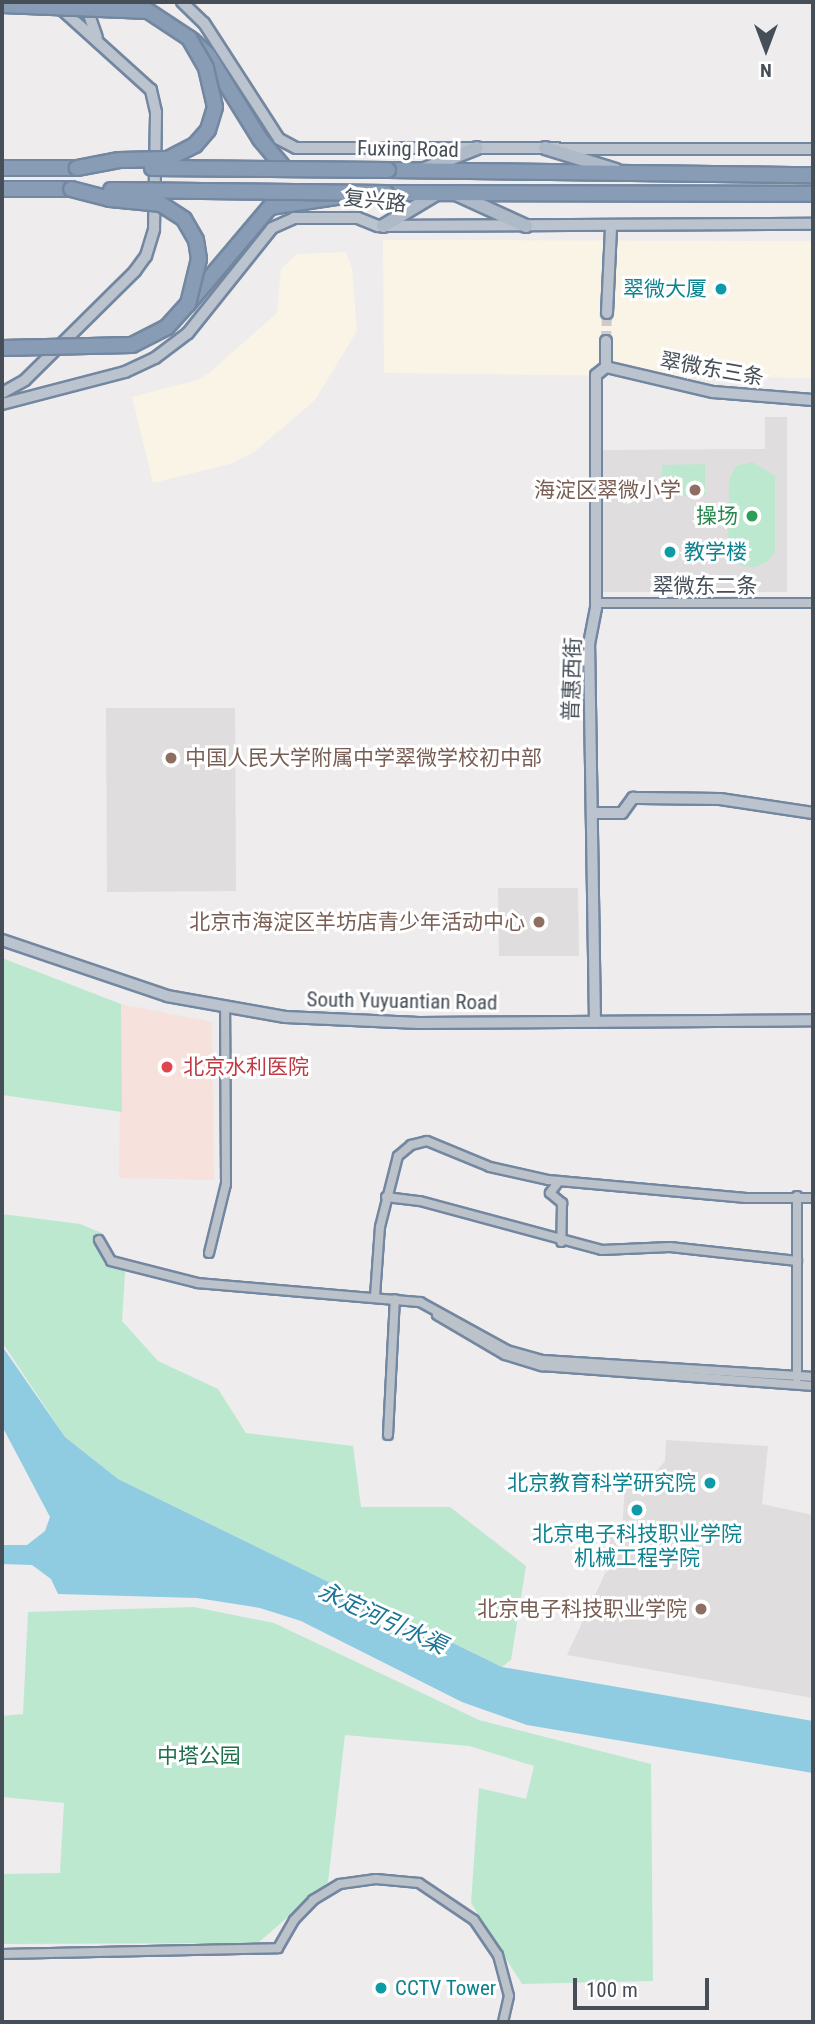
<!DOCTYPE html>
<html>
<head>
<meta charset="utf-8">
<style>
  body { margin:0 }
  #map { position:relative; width:815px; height:2024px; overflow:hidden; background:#eeecec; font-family:"Roboto Condensed","Noto Sans SC",sans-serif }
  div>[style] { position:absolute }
  .commercial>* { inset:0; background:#f9f4e5 }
  .education>* { inset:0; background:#dfdddd }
  .medical>* { inset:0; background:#f7e1dd }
  .green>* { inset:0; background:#bde8d0 }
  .water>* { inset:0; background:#8fcbe1 }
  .secondary-tunnel>* { height:10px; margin-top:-5px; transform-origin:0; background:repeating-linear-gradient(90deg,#ccccce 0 10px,transparent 0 15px) }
  .roads { filter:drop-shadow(2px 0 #7387a1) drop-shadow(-2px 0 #7387a1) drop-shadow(0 2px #7387a1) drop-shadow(0 -2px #7387a1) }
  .street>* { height:8px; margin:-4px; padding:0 4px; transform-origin:4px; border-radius:4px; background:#bbc2ca }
  .secondary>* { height:10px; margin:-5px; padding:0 5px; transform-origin:5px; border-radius:5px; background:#bbc3ce }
  .primary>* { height:12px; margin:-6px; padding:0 6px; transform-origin:6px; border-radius:6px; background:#aebac8 }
  .highway>* { height:14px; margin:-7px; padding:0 7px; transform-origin:7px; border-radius:7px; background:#889cb6 }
  .bridges { filter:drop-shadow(2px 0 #7387a1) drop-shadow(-2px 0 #7387a1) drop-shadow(0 2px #7387a1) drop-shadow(0 -2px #7387a1) }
  .highway-bridge>* { height:14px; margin:-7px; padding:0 7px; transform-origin:7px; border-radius:7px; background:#889cb6 }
  .dots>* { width:19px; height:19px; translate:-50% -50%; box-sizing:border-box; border:4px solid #fff; border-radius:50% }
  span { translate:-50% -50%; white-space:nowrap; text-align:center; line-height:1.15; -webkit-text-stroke:6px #fff; paint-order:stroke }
  .street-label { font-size:21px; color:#464e57 }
  .culture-label { font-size:21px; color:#0d838f }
  .right { translate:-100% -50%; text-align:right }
  .left { translate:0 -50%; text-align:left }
  .education-label { font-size:21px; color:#785e54 }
  .leisure-label { font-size:21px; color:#27864d }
  .health-label { font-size:21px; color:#be3a42 }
  .park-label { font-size:21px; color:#206f4c }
  .water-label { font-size:23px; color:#1b7595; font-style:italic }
  .frame { position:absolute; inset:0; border:4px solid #464e57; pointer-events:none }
  .north { position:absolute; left:731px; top:14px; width:70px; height:70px; -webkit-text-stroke:5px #fff; paint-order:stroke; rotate:180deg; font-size:19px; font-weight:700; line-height:28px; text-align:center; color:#464e57 }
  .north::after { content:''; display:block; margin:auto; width:24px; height:32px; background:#464e57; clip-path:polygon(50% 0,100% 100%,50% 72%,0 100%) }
  .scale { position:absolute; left:573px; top:1978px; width:136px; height:32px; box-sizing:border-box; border:4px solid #464e57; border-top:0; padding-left:9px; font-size:21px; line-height:24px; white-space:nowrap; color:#464e57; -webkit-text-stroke:5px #fff; paint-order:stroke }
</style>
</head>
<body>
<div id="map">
  <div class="commercial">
    <i style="clip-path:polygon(383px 240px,813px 241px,813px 378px,384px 373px)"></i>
    <i style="clip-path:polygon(346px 252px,352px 268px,357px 331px,315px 400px,254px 452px,230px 464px,153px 483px,132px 397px,197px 380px,209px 373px,277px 313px,281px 269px,297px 254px)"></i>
  </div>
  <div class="education">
    <i style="clip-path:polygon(765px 417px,787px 417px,787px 592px,603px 592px,603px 450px,765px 449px)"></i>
    <i style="clip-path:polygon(106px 708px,235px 708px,236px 891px,107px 892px)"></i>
    <i style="clip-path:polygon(498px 888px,578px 888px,579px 956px,499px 956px)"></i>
    <i style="clip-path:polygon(666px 1440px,768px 1446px,762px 1504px,813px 1515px,813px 1698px,567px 1655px,610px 1563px,610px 1534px,622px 1532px,626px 1472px,655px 1473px,665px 1461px)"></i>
  </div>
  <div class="medical">
    <i style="clip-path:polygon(121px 1004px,212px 1022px,214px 1180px,119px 1178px)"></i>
  </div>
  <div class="green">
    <i style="clip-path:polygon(752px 462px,775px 476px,775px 552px,767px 562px,754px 567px,741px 566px,728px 555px,729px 480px,736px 466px)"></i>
    <i style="clip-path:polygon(705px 464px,705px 495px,662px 496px,662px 465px)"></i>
    <i style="clip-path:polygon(2px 958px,121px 1004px,122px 1112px,2px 1095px)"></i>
    <i style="clip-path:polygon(2px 1214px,80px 1224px,102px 1233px,109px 1253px,126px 1258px,122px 1321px,158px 1361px,218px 1389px,246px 1433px,353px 1446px,361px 1507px,450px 1507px,526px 1566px,511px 1660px,502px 1667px,118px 1479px,65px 1437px,2px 1342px)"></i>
    <i style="clip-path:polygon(194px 1607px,274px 1623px,479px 1720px,651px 1764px,653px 1981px,522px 1984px,471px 1903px,479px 1788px,526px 1799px,534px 1766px,469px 1746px,345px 1735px,328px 1882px,258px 1943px,2px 1944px,2px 1874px,60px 1873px,64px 1803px,2px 1797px,2px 1716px,23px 1714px,28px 1612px)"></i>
  </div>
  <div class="water">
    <i style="clip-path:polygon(2px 1346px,65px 1437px,118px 1479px,502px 1667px,813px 1721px,813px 1773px,527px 1725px,462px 1702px,301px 1621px,260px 1608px,197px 1598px,58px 1594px,51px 1579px,32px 1565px,2px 1564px,2px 1545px,27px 1545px,45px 1531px,50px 1517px,2px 1426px)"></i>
  </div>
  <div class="secondary-tunnel">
    <i style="left:606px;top:341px;width:28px;rotate:-88deg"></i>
  </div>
  <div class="roads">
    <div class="street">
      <i style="left:596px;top:603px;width:217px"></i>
      <i style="left:559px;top:1181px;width:15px;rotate:127deg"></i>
      <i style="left:550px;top:1193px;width:16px;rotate:40deg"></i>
      <i style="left:562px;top:1203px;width:39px;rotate:91deg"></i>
      <i style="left:797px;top:1196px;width:182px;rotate:90deg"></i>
      <i style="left:386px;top:1197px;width:34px;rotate:7deg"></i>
      <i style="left:420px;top:1201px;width:188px;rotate:15.1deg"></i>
      <i style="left:602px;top:1250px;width:68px;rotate:-2.5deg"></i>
      <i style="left:670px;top:1247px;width:128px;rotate:6.3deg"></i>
      <i style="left:99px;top:1240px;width:24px;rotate:60deg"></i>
      <i style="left:111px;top:1261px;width:90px;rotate:14.2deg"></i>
      <i style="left:198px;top:1283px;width:223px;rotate:4.9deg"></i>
      <i style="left:420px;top:1302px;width:99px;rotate:28.9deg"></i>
      <i style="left:507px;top:1350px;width:37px;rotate:16deg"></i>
      <i style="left:543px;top:1360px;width:271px;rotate:3.6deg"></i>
      <i style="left:209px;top:1253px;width:71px;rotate:-76.2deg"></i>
      <i style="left:226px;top:1184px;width:175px;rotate:-90.3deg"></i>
      <i style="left:375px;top:1296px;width:69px;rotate:-85.9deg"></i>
      <i style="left:380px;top:1227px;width:73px;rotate:-75.8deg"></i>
      <i style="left:398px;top:1156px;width:17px;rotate:-40deg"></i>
      <i style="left:411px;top:1145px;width:16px;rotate:-14deg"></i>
      <i style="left:427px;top:1141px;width:68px;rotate:22.4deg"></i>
      <i style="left:490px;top:1167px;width:59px;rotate:12.6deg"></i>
      <i style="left:548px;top:1180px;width:199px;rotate:5.2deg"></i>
      <i style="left:746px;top:1198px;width:67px"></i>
      <i style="left:437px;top:1315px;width:79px;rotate:30.5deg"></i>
      <i style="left:505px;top:1355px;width:39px;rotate:17deg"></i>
      <i style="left:542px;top:1366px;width:272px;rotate:4.2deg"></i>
      <i style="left:388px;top:1435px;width:136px;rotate:-87.1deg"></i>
      <i style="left:2px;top:1954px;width:276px;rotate:-1.2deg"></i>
      <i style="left:278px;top:1948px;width:32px;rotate:-60deg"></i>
      <i style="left:294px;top:1920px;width:28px;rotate:-46deg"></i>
      <i style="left:313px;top:1900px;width:31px;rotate:-31deg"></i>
      <i style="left:340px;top:1884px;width:36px;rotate:-8deg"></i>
      <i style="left:376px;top:1879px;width:43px;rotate:5.3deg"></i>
      <i style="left:419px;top:1883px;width:66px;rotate:33.9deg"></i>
      <i style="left:474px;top:1920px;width:42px;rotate:55.6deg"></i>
      <i style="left:498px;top:1955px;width:42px;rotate:75deg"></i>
      <i style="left:509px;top:1996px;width:27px;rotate:103deg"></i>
    </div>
    <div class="secondary">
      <i style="left:182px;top:2px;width:30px;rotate:44deg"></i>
      <i style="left:204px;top:23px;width:138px;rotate:57.1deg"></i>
      <i style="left:279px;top:139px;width:19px;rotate:28deg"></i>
      <i style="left:296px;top:148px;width:517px;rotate:0.11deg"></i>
      <i style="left:85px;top:3px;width:36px;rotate:71deg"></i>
      <i style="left:607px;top:313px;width:86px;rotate:-87.3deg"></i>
      <i style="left:606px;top:367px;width:110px;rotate:13.2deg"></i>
      <i style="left:713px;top:392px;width:100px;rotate:4.6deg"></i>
      <i style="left:2px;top:393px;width:26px;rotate:-29deg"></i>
      <i style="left:25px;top:380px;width:155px;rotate:-44.7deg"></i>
      <i style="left:135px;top:271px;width:19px;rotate:-54deg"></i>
      <i style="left:146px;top:256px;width:28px;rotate:-73deg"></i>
      <i style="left:154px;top:229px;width:117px;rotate:-89deg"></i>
      <i style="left:156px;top:112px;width:23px;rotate:-103deg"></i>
      <i style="left:151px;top:90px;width:125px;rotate:-137.9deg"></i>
      <i style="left:2px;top:404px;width:127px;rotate:-14.6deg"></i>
      <i style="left:125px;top:372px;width:33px;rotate:-25deg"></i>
      <i style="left:155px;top:358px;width:41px;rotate:-37.1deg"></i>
      <i style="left:188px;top:333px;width:134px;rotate:-51.3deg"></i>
      <i style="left:272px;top:228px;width:24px;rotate:-24deg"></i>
      <i style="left:294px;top:218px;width:64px"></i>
      <i style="left:358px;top:218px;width:22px;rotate:22deg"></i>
      <i style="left:378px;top:226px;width:435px;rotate:-0.3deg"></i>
      <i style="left:593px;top:813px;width:29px"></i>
      <i style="left:622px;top:813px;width:19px;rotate:-54deg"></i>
      <i style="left:633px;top:798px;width:7px"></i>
      <i style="left:640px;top:798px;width:80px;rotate:0.7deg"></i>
      <i style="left:720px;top:799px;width:94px;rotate:8.6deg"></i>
      <i style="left:2px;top:940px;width:174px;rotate:18.7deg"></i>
      <i style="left:167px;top:996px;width:120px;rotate:10.1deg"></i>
      <i style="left:285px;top:1017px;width:134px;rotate:2.6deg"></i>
      <i style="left:419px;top:1023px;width:394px;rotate:-0.4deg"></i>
      <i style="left:595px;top:1022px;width:378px;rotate:-90.9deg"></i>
      <i style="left:589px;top:644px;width:37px;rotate:-79deg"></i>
      <i style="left:596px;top:608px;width:233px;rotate:-90deg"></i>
      <i style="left:596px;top:375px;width:13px;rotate:-39deg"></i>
      <i style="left:606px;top:367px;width:26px;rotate:-90deg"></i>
    </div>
    <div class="primary">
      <i style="left:545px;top:148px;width:74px;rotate:17.2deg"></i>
      <i style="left:422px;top:170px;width:59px;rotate:-21.8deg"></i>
      <i style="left:456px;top:194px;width:77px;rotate:24.6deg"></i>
      <i style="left:383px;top:226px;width:64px;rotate:-31deg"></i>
    </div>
    <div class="highway">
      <i style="left:192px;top:40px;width:22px;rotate:43deg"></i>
      <i style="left:208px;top:55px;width:99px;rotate:58.2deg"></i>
      <i style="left:260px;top:139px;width:39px;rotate:50deg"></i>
      <i style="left:2px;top:168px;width:75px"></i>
      <i style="left:388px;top:170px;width:425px;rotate:0.7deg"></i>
      <i style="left:2px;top:189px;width:69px"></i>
      <i style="left:386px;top:193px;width:427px;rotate:0.1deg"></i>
      <i style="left:188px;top:304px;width:127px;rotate:-49.8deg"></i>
      <i style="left:270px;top:207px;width:67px;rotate:-8.6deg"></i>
    </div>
  </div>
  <div class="bridges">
    <div class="highway-bridge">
      <i style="left:2px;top:5px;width:146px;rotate:2.4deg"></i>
      <i style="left:148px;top:11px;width:49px;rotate:33.4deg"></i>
      <i style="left:189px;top:38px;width:34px;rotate:60deg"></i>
      <i style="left:206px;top:68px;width:40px;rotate:77deg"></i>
      <i style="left:215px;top:107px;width:24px;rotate:107deg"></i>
      <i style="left:208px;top:130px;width:20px;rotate:131deg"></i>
      <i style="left:195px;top:145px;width:30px;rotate:153deg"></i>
      <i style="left:168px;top:159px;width:49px;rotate:178.8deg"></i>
      <i style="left:119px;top:160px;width:43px;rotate:169.2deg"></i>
      <i style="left:152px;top:168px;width:236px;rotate:0.5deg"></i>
      <i style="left:111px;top:190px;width:275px;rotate:0.6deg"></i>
      <i style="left:2px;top:348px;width:130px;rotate:-1.3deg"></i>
      <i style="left:132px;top:345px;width:39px;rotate:-27deg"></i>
      <i style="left:167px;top:327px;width:31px;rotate:-48deg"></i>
      <i style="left:188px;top:304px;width:46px;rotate:-76.3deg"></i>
      <i style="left:199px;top:259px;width:19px;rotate:-99deg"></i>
      <i style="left:196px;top:240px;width:24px;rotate:-120deg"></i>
      <i style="left:184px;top:219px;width:27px;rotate:-147deg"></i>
      <i style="left:161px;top:204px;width:51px;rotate:-174.4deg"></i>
      <i style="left:110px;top:199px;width:40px;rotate:-165.6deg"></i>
    </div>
  </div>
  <div class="dots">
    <i style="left:721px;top:289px;background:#0f9aa8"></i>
    <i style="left:695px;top:490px;background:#8d6e63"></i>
    <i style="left:752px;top:516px;background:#2e9e5b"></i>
    <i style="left:670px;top:552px;background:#0f9aa8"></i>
    <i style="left:171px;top:758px;background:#8d6e63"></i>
    <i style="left:539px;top:922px;background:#8d6e63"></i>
    <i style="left:167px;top:1067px;background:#e0444e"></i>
    <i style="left:710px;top:1483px;background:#0f9aa8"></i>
    <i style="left:637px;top:1510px;background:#0f9aa8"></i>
    <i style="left:701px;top:1609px;background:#8d6e63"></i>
    <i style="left:381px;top:1988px;background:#0f9aa8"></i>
  </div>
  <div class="street-label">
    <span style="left:408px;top:149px;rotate:1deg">Fuxing Road</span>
    <span style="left:375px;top:201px;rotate:6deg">复兴路</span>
    <span style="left:712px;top:369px;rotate:10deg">翠微东三条</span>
    <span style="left:705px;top:586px">翠微东二条</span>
    <span style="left:572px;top:679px;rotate:-88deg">普惠西街</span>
    <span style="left:402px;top:1001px;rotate:1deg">South Yuyuantian Road</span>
  </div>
  <div class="culture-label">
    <span class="right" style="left:707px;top:289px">翠微大厦</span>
    <span class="left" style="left:684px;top:552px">教学楼</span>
    <span class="right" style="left:696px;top:1483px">北京教育科学研究院</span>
    <span style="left:637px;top:1546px">北京电子科技职业学院<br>机械工程学院</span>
    <span class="left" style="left:395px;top:1988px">CCTV Tower</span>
  </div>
  <div class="education-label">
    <span class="right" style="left:681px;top:490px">海淀区翠微小学</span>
    <span class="left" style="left:185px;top:758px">中国人民大学附属中学翠微学校初中部</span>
    <span class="right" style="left:525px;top:922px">北京市海淀区羊坊店青少年活动中心</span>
    <span class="right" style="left:687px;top:1609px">北京电子科技职业学院</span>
  </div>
  <div class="leisure-label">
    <span class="right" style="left:738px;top:516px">操场</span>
  </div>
  <div class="health-label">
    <span class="left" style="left:183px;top:1067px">北京水利医院</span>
  </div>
  <div class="park-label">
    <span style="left:199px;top:1756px">中塔公园</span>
  </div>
  <div class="water-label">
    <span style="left:382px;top:1619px;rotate:25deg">永定河引水渠</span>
  </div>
  <div class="frame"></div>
  <div class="north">N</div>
  <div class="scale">100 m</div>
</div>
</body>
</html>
